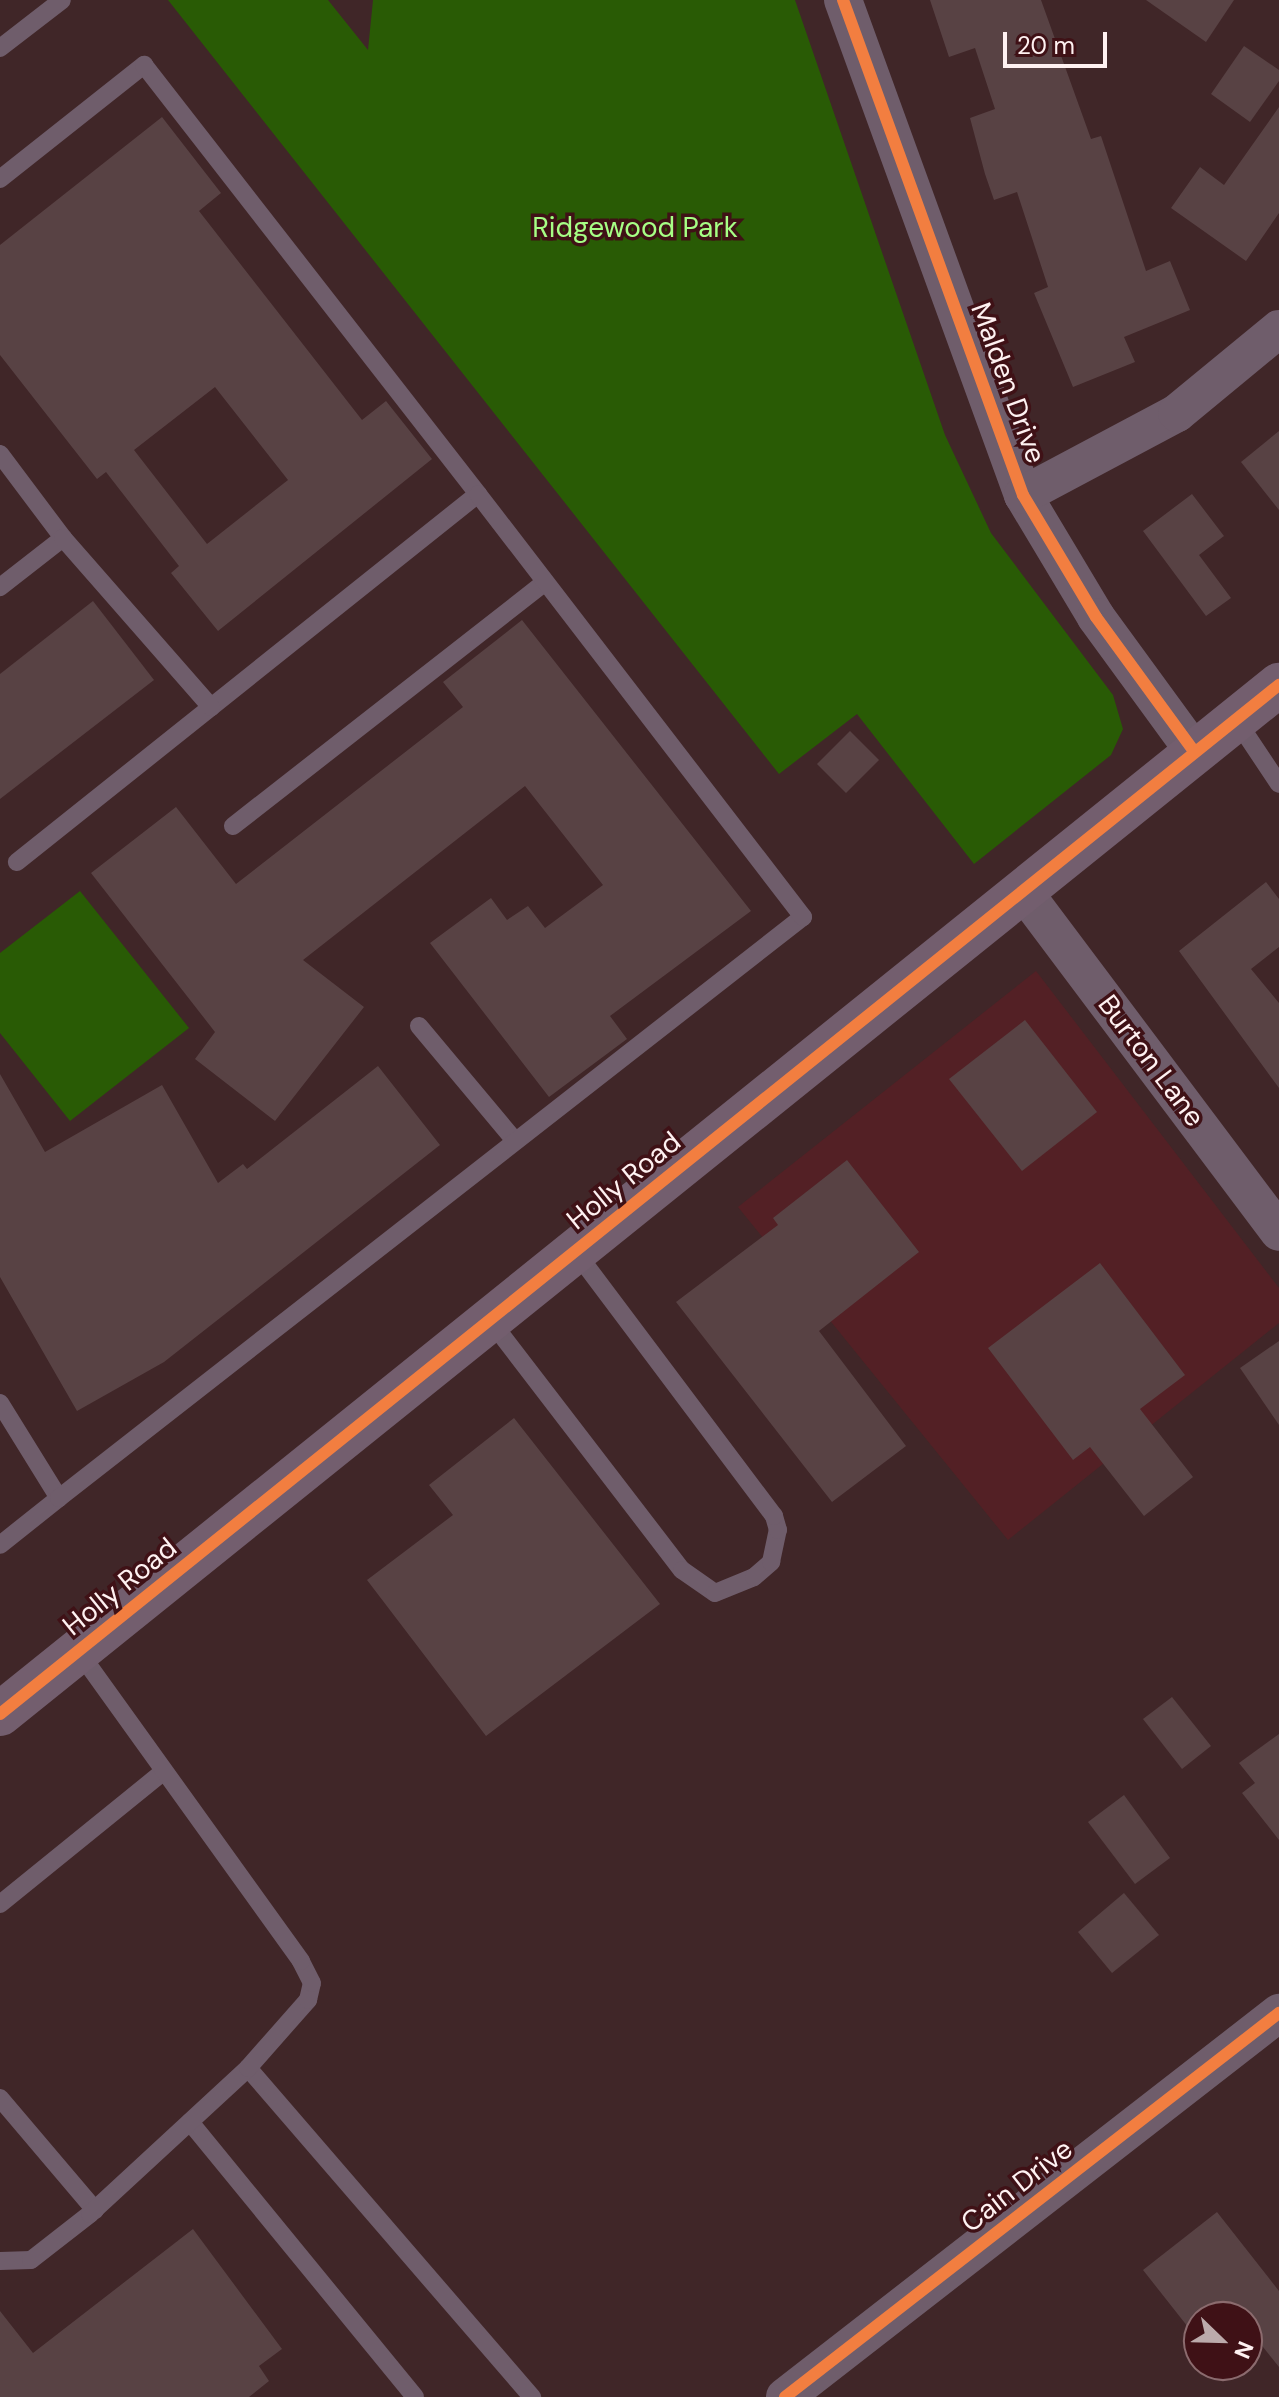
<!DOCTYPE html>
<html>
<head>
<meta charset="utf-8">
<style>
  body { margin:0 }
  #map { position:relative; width:1279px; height:2397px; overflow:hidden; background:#402628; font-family:"DM Sans",sans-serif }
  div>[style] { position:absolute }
  .built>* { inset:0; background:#532025 }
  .green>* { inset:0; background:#295b05 }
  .building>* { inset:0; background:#584244 }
  .lane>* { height:18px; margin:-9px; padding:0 9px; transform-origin:9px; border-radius:9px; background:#6f5d6b }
  .street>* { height:38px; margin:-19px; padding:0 19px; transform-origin:19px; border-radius:19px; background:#6f5d6b }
  .secondary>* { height:44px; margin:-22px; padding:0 22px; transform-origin:22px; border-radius:22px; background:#735e6e }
  .cycleway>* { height:12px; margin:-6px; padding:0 6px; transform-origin:6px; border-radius:6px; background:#f27e40 }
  span { translate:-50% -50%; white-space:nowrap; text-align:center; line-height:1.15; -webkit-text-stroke:7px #3f1116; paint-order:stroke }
  .park-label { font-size:28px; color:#a6ff85 }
  .street-label { font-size:28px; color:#fef1f1 }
  .north { position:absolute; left:1183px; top:2301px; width:80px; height:80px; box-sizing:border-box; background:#3f1116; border:2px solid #8b6b6e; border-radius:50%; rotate:113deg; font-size:22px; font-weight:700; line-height:32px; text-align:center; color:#fef1f1 }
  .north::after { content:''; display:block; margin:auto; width:28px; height:36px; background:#bcaaab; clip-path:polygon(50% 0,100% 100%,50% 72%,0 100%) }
  .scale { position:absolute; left:1003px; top:32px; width:104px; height:36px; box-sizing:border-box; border:4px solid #fef1f1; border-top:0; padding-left:10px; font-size:24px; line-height:28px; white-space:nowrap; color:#fef1f1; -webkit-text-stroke:6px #3f1116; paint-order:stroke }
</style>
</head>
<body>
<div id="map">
  <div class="built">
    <i style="clip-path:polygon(1036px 971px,1279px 1288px,1279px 1323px,1008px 1540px,738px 1207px)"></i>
  </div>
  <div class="green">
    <i style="clip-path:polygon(168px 0,328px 0,368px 50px,373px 0,795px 0,945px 435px,991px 533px,1113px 695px,1123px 729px,1111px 755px,974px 864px,857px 714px,779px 774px)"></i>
    <i style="clip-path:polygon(80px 891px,189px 1028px,70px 1121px,0 1033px,0 953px)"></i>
  </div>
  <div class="building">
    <i style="clip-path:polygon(930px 0,1041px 0,1091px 139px,1101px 136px,1146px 271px,1170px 261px,1190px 310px,1124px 337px,1135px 362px,1073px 387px,1034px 293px,1048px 287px,1017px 192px,994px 200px,985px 174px,970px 118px,995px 109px,975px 48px,949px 57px)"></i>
    <i style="clip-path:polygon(1146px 0,1234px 0,1206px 42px)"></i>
    <i style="clip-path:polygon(1244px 46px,1279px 70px,1279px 81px,1250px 122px,1211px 94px)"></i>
    <i style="clip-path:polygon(1279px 107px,1279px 213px,1246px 261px,1171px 208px,1200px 167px,1224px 185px)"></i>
    <i style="clip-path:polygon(evenodd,162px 117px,221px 193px,199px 211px,362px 420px,386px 401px,432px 459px,218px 631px,171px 573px,179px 566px,106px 472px,97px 479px,0 355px,0 245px,162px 117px,215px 387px,288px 480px,207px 544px,134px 450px,215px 387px)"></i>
    <i style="clip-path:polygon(1279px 431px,1279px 510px,1241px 462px)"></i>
    <i style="clip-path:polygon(1192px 494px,1224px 536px,1199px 555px,1231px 598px,1206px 616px,1143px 531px)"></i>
    <i style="clip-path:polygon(93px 601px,154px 680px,0 799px,0 674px)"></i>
    <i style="clip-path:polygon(522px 620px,751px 911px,610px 1016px,627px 1039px,549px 1097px,430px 943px,491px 898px,507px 920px,528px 906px,545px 928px,603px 885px,525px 786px,303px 960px,364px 1007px,275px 1121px,195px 1059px,215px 1032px,91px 873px,176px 807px,236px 884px,463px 707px,443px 682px)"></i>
    <i style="clip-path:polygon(850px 731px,879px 760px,846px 793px,817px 764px)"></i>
    <i style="clip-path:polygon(1266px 882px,1279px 899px,1279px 947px,1251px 969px,1279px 1003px,1279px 1088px,1179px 951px)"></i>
    <i style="clip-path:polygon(1025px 1020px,1097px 1112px,1022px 1171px,949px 1079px)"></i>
    <i style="clip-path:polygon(378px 1066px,440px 1145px,164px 1362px,77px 1411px,0 1277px,0 1074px,45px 1152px,162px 1085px,218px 1183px,243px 1164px,247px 1169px)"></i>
    <i style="clip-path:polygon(847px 1160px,919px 1252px,819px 1331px,906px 1446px,832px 1502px,676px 1302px,778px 1225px,773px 1218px)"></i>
    <i style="clip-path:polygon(1100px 1263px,1185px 1375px,1140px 1409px,1193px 1477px,1144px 1516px,1090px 1447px,1073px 1460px,988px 1348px)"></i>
    <i style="clip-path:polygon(1279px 1341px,1279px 1425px,1240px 1368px)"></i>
    <i style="clip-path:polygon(514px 1418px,660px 1604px,486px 1736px,367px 1580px,453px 1515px,429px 1485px)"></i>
    <i style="clip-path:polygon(1172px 1697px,1211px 1746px,1182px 1769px,1143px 1719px)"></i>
    <i style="clip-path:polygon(1279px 1734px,1279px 1840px,1242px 1793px,1255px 1783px,1239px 1763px)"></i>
    <i style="clip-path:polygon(1124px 1795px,1170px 1858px,1135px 1884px,1088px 1822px)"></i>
    <i style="clip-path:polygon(1124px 1893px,1159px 1935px,1112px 1973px,1078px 1932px)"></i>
    <i style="clip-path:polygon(1217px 2212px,1279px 2291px,1279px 2367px,1247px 2327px,1247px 2317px,1199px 2317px,1199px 2341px,1143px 2270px)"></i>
    <i style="clip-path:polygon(193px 2229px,282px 2349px,259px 2366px,269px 2381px,249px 2397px,0 2397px,0 2311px,33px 2353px)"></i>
  </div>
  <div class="lane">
    <i style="left:0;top:48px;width:78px;rotate:-37.7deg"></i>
    <i style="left:0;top:179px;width:184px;rotate:-38.4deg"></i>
    <i style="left:144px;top:65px;width:544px;rotate:52.1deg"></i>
    <i style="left:478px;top:494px;width:590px;rotate:141.4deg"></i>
    <i style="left:0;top:454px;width:105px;rotate:53.1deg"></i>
    <i style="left:63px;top:538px;width:80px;rotate:142.1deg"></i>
    <i style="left:63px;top:538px;width:225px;rotate:48.8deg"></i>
    <i style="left:1235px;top:718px;width:79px;rotate:56.3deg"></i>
    <i style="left:233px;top:826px;width:396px;rotate:-38deg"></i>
    <i style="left:419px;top:1026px;width:150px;rotate:50.1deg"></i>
    <i style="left:490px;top:1320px;width:315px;rotate:52.5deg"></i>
    <i style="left:682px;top:1570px;width:40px;rotate:34.9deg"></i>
    <i style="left:715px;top:1593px;width:42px;rotate:-22.3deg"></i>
    <i style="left:754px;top:1577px;width:23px;rotate:-41deg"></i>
    <i style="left:771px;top:1562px;width:33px;rotate:-78deg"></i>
    <i style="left:778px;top:1530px;width:15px;rotate:-106deg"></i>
    <i style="left:774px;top:1516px;width:331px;rotate:-126.9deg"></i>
    <i style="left:0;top:1403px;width:112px;rotate:58.2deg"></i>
    <i style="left:59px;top:1498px;width:75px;rotate:141.5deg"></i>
    <i style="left:59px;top:1498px;width:944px;rotate:-37.99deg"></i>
    <i style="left:803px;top:917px;width:533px;rotate:-127.54deg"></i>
    <i style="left:0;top:1904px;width:208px;rotate:-39deg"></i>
    <i style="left:248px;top:2068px;width:435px;rotate:49.2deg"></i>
    <i style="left:0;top:2098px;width:147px;rotate:49.7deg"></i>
    <i style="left:190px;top:2122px;width:355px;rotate:50.7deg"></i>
    <i style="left:0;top:2261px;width:31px;rotate:-2deg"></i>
    <i style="left:31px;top:2260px;width:75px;rotate:-37.9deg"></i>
    <i style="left:90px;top:2214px;width:215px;rotate:-42.7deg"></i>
    <i style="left:248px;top:2068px;width:91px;rotate:-48.6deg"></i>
    <i style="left:308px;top:2000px;width:17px;rotate:-77deg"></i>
    <i style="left:312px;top:1983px;width:25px;rotate:-117deg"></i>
    <i style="left:301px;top:1961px;width:382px;rotate:-125.7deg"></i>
  </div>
  <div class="street">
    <i style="left:843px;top:0;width:527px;rotate:70.02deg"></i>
    <i style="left:1023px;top:495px;width:142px;rotate:59.1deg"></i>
    <i style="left:1096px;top:617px;width:165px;rotate:53.9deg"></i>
    <i style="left:1023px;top:495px;width:174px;rotate:-28deg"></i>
    <i style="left:1177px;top:413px;width:132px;rotate:-39.5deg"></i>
    <i style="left:1023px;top:891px;width:426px;rotate:53.1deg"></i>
    <i style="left:785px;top:2397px;width:626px;rotate:-37.86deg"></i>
  </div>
  <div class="secondary">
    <i style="left:0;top:1714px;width:1642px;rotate:-38.82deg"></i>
  </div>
  <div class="cycleway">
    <i style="left:843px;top:0;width:527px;rotate:70.02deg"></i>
    <i style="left:1023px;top:495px;width:142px;rotate:59.1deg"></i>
    <i style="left:1096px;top:617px;width:165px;rotate:53.9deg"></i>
    <i style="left:0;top:1714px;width:1642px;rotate:-38.82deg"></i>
    <i style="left:785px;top:2397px;width:626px;rotate:-37.86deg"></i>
  </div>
  <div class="park-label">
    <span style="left:635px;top:228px">Ridgewood Park</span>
  </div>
  <div class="street-label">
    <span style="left:1008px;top:383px;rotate:70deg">Malden Drive</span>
    <span style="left:1151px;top:1061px;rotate:53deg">Burton Lane</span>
    <span style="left:624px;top:1181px;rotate:-39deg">Holly Road</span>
    <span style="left:120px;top:1587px;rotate:-39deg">Holly Road</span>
    <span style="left:1017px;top:2186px;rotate:-38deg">Cain Drive</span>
  </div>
  <div class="north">N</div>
  <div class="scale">20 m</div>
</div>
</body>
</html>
